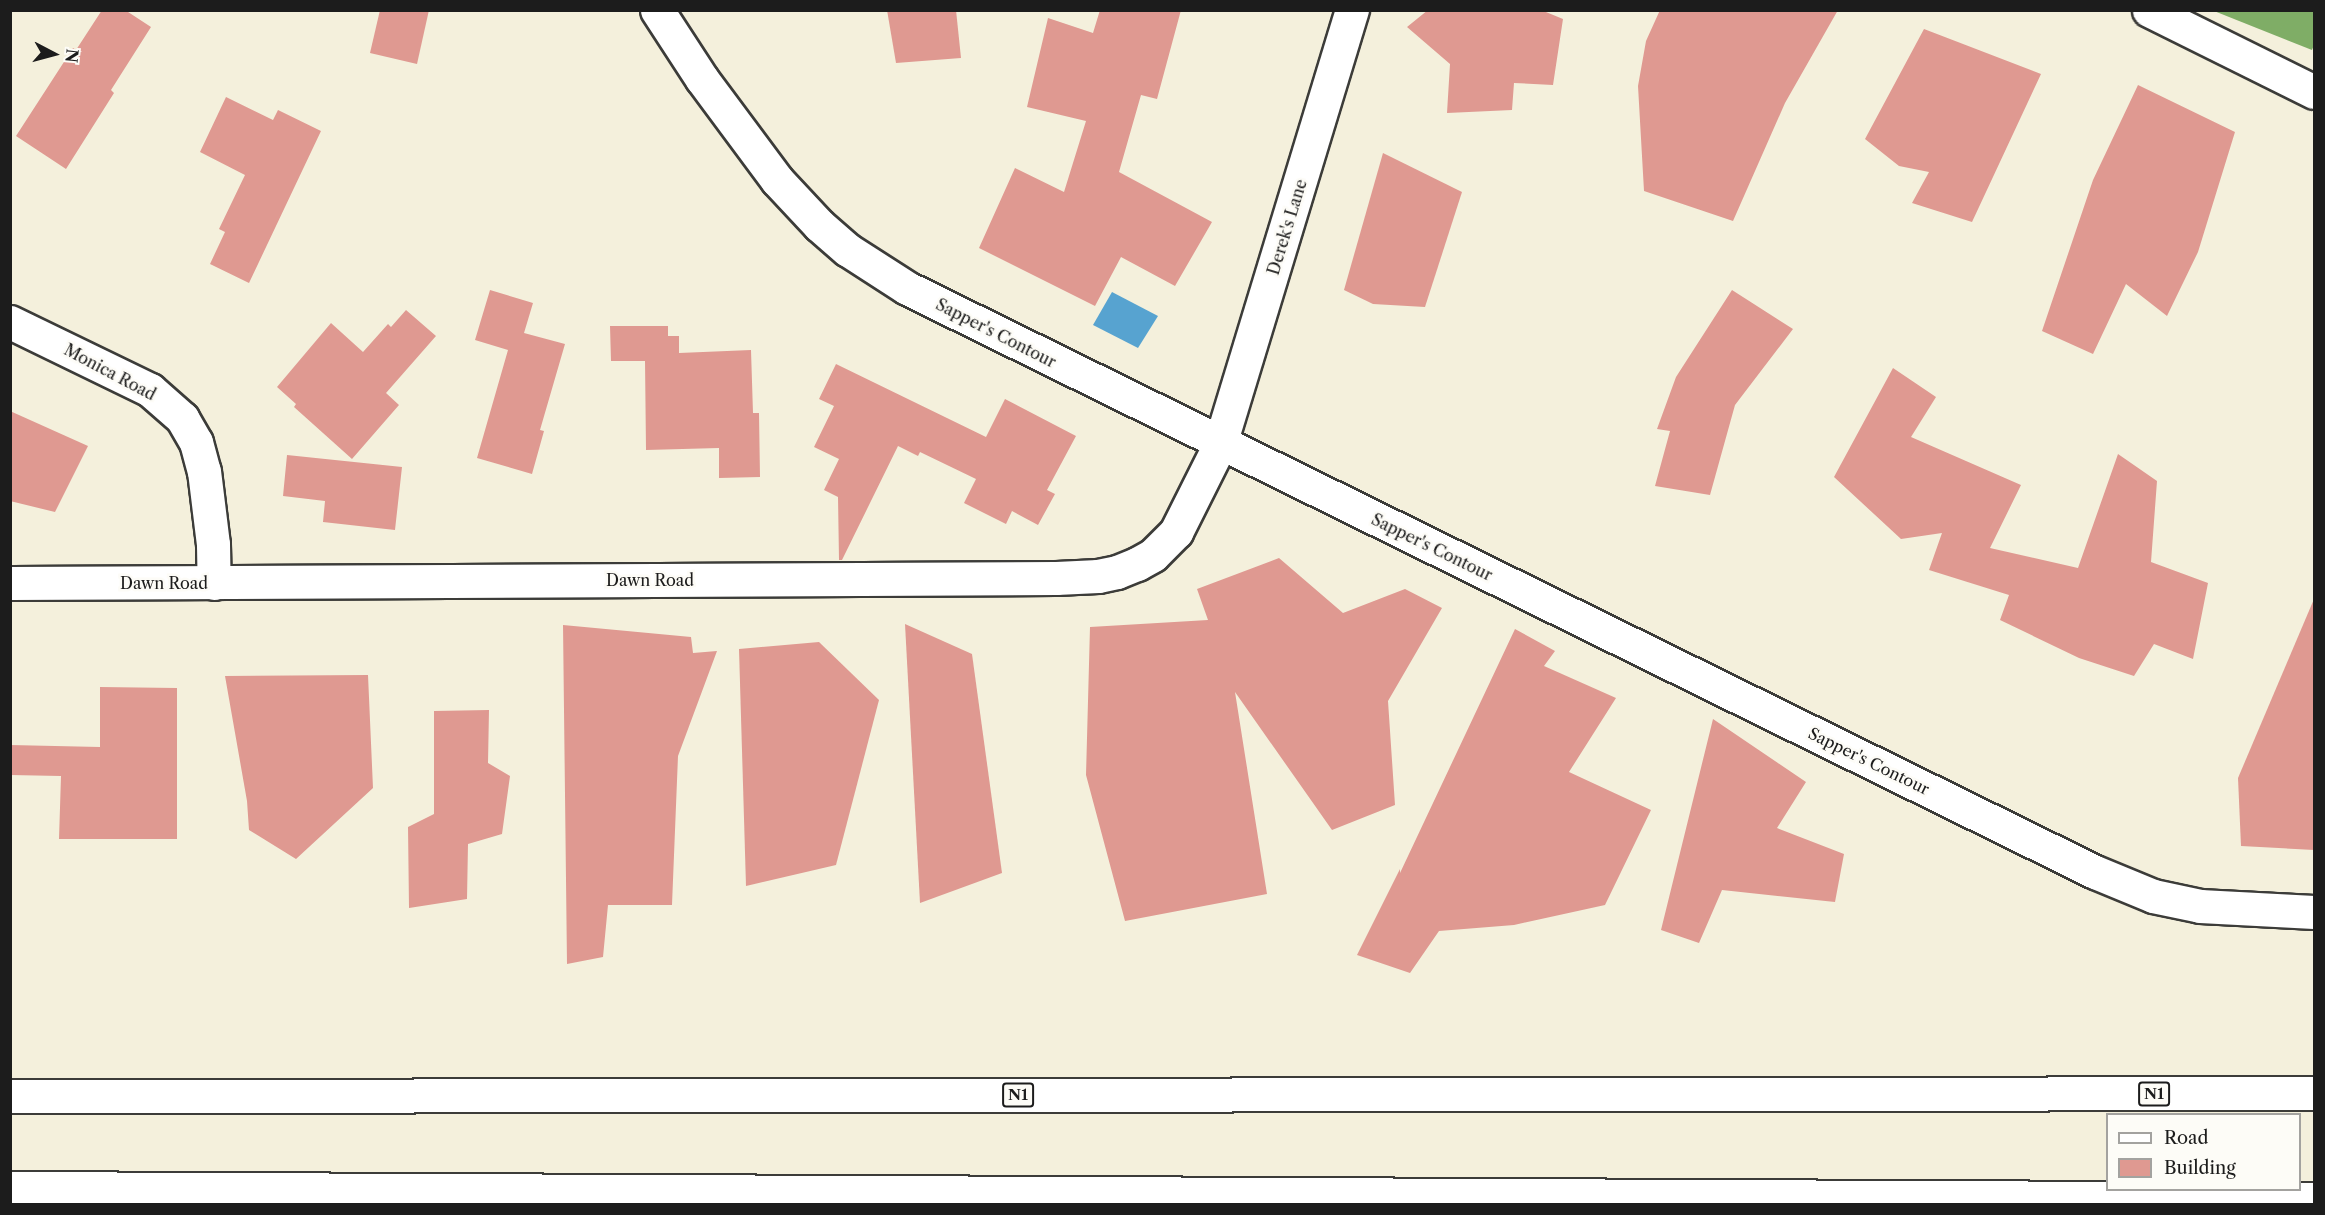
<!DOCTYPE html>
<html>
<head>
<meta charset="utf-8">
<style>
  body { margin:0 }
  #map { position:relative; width:2325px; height:1215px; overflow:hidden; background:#f4f0dc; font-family:"Libre Caslon Text",serif }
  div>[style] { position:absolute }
  .forest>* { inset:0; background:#7fad66 }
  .water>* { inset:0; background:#57a3d0 }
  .building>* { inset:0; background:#df9991 }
  .roads { filter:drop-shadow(2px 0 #3c3c39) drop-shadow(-2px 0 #3c3c39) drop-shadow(0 2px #3c3c39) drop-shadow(0 -2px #3c3c39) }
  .minor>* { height:33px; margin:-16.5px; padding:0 16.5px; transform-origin:16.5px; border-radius:16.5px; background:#fff }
  .highway>* { height:33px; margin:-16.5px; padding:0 16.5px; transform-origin:16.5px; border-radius:16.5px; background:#fff }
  span { translate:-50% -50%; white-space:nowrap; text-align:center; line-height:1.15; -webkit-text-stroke:5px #fdfcf7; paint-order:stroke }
  .shield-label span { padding:2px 4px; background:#fdfcf7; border:2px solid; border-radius:4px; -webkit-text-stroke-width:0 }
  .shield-label { font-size:15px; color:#1c1c1c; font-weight:700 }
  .street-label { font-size:16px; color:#1c1c1c }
  .frame { position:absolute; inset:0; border:12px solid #1c1c1c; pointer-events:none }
  .legend { position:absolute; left:2106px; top:1113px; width:195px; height:78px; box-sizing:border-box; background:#fdfcf7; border:2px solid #a3a29f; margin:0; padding:8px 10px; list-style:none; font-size:18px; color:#1c1c1c }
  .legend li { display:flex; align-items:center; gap:12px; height:30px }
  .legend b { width:30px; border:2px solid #a3a29f }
  .north { position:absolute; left:24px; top:24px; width:60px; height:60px; -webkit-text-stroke:4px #fdfcf7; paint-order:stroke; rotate:96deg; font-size:16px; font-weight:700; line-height:24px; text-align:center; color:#1c1c1c }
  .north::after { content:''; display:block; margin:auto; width:21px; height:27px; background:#1c1c1c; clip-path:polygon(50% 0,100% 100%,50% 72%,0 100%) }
</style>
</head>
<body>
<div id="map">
  <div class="forest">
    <i style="clip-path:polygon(2214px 11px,2314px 11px,2314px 45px,2312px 50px)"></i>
  </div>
  <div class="water">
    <i style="clip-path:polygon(1112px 292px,1158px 316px,1138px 348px,1093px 325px)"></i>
  </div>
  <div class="building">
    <i style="clip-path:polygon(102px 10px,125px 10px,151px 27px,111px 90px,114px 93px,66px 169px,16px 136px,73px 48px,76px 50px)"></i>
    <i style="clip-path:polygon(380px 10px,429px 10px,417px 64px,370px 53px)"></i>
    <i style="clip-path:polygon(887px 10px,956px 10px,961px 58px,896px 63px)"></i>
    <i style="clip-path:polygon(1100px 10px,1181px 10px,1157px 99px,1141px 95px,1119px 172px,1212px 222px,1175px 286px,1121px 257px,1095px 306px,979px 248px,1015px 168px,1064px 192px,1086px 121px,1027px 107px,1048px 18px,1093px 33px)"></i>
    <i style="clip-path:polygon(1428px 10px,1541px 10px,1563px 19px,1553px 85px,1514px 83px,1512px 110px,1447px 113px,1450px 64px,1407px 27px)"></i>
    <i style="clip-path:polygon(1660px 10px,1838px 10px,1785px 103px,1733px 221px,1644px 191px,1638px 86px,1646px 41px)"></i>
    <i style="clip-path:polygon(1924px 29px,2041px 74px,1972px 222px,1912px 203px,1929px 172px,1899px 166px,1865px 139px)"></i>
    <i style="clip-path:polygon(2138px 85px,2235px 132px,2198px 252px,2167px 316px,2126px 284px,2093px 354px,2042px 331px,2093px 180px)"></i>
    <i style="clip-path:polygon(226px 97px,273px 120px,278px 110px,321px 131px,249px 283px,210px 264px,225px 232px,219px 229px,245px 175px,200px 152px)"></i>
    <i style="clip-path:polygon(1383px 153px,1462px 192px,1425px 307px,1373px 304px,1344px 290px)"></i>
    <i style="clip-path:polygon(490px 290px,533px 303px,524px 333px,565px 344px,540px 430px,544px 431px,532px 474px,477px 458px,508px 350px,475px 340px)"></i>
    <i style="clip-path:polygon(1732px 290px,1793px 329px,1735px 405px,1710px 495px,1655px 486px,1670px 431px,1657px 429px,1676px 377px)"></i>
    <i style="clip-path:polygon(406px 310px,436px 336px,386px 393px,399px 405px,352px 459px,294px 407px,296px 404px,277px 387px,331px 323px,363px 352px,388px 324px,391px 327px)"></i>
    <i style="clip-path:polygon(610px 326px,668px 326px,668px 336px,679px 336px,679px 353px,751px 350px,753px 413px,759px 413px,760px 477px,719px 478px,719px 448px,646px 450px,645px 361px,611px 361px)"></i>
    <i style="clip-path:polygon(836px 364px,986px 437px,1005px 399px,1076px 436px,1047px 490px,1055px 494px,1038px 525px,1012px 511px,1006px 524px,964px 503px,976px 479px,920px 452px,918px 456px,898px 446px,842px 560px,839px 560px,838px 497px,824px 490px,839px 459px,814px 447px,834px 406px,819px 399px)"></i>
    <i style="clip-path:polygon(1893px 368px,1936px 397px,1911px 437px,2021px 485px,1990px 548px,2078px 568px,2118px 454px,2157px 481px,2151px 562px,2208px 583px,2193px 659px,2154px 644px,2134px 676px,2079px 658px,2000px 620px,2009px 595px,1929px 570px,1942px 533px,1901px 539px,1834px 477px)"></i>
    <i style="clip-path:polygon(10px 411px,88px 446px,55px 512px,10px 501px)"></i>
    <i style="clip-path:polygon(287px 455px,402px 467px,395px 530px,323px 522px,325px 501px,283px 496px)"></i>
    <i style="clip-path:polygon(1279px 558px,1343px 613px,1405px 589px,1442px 608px,1388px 701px,1395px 805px,1332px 830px,1235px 692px,1267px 894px,1125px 921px,1086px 775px,1090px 627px,1208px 620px,1197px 589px)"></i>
    <i style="clip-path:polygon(2314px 599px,2314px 850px,2241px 846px,2238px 778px)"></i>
    <i style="clip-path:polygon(905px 624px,972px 654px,1002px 873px,920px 903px)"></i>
    <i style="clip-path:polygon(563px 625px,691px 637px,693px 653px,717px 651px,678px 756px,672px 905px,608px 905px,603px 957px,567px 964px)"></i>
    <i style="clip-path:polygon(1515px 629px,1555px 651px,1544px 666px,1616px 698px,1569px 772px,1651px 810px,1605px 905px,1514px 925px,1439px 931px,1410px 973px,1357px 955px,1400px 869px,1400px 873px)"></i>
    <i style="clip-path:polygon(819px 642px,879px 700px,836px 865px,746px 886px,739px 649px)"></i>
    <i style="clip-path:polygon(368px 675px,373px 788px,296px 859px,249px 830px,247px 801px,225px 676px)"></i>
    <i style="clip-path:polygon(100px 687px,177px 688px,177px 839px,59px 839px,61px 776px,10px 775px,10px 745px,100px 747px)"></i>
    <i style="clip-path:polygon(489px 710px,488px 763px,510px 776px,502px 834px,468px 844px,467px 899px,409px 908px,408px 827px,434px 814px,434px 711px)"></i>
    <i style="clip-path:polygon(1713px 719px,1806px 782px,1777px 828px,1844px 854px,1835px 902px,1722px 890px,1699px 943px,1661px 930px)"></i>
  </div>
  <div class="roads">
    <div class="minor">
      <i style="left:657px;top:10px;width:82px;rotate:56.9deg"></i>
      <i style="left:702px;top:79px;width:126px;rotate:53.4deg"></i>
      <i style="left:777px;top:180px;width:62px;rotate:47deg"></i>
      <i style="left:819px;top:225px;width:38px;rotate:41deg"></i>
      <i style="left:848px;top:250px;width:70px;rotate:32.8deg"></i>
      <i style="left:907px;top:288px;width:1324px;rotate:26.18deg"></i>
      <i style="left:2095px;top:872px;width:63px;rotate:22.5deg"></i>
      <i style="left:2153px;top:896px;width:48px;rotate:12deg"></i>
      <i style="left:2200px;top:906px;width:114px;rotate:3deg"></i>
      <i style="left:2149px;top:10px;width:184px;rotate:26.4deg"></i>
      <i style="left:10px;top:322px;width:156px;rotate:25.9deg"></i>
      <i style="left:150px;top:390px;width:43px;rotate:41.2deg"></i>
      <i style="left:182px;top:418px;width:28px;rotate:60deg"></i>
      <i style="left:196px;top:442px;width:30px;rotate:75deg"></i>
      <i style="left:204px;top:471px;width:74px;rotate:83deg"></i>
      <i style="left:213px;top:544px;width:39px;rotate:89deg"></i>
      <i style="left:10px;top:583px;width:1046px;rotate:-0.27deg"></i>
      <i style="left:1056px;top:578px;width:42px;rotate:-2.7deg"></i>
      <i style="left:1098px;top:576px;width:19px;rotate:-12deg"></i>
      <i style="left:1117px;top:572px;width:22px;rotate:-22deg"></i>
      <i style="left:1137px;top:564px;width:18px;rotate:-29deg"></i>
      <i style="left:1153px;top:555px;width:33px;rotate:-45deg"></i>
      <i style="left:1176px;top:532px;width:98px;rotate:-63.4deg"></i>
      <i style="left:1220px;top:444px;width:454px;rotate:-73.1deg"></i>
    </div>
    <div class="highway">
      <i style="left:10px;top:1096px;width:2304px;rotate:-0.07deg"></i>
      <i style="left:10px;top:1188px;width:2304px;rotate:0.27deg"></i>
    </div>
  </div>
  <div class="shield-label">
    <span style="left:2154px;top:1094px">N1</span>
    <span style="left:1018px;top:1095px">N1</span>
  </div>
  <div class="street-label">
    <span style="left:1287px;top:227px;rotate:-73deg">Derek's Lane</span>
    <span style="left:996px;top:333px;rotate:27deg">Sapper's Contour</span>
    <span style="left:110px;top:372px;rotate:28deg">Monica Road</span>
    <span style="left:1432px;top:547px;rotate:26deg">Sapper's Contour</span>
    <span style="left:650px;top:580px">Dawn Road</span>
    <span style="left:164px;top:583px">Dawn Road</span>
    <span style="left:1869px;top:761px;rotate:26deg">Sapper's Contour</span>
  </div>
  <div class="frame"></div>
  <ul class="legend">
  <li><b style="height:8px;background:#fff"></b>Road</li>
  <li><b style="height:16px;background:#df9991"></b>Building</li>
  </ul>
  <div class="north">N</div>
</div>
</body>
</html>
